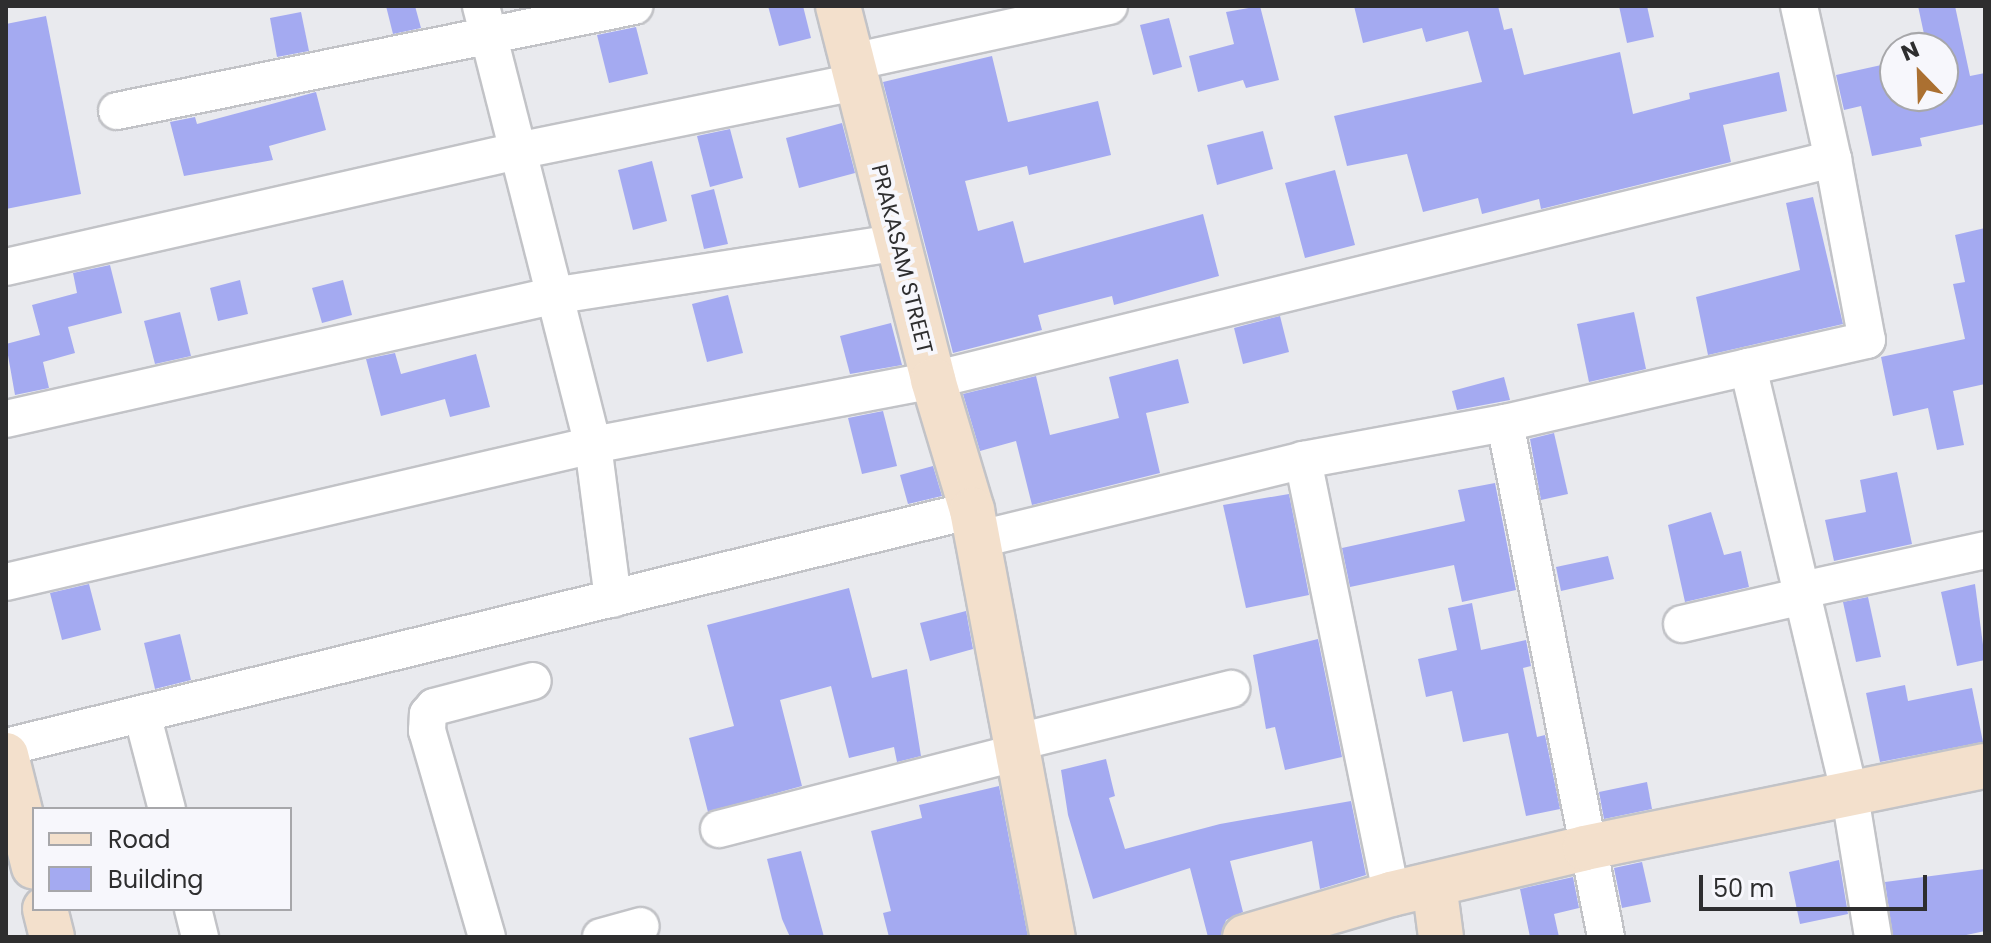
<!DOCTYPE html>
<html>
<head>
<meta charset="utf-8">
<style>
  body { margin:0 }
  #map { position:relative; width:1991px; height:943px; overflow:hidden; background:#e9eaee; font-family:Poppins,sans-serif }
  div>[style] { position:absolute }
  .building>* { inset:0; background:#a4aaf1 }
  .roads { filter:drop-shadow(2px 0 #c2c3c7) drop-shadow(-2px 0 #c2c3c7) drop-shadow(0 2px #c2c3c7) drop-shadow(0 -2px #c2c3c7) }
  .street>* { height:36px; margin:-18px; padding:0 18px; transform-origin:18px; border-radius:18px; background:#fff }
  .secondary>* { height:44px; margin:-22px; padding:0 22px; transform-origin:22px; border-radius:22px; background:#f3e0cc }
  span { translate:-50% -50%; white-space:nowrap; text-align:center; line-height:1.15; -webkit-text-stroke:8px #f7f7fc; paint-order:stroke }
  .street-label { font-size:22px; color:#2e2e2f }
  .frame { position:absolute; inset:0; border:8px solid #2e2e2f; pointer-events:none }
  .legend { position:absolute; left:32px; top:807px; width:260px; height:104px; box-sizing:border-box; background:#f7f7fc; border:2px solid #a7a7aa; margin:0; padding:10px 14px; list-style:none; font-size:24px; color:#2e2e2f }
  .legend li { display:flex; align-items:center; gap:16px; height:40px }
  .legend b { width:40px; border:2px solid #a7a7aa }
  .north { position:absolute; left:1879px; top:32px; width:80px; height:80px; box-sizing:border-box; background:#f7f7fc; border:2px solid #a7a7aa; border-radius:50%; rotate:337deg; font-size:22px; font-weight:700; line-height:32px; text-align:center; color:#2e2e2f }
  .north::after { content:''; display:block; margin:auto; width:28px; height:36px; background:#ab7031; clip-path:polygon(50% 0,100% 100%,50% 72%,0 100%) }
  .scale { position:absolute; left:1699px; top:875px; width:228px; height:36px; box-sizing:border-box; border:4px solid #2e2e2f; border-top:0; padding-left:10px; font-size:24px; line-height:28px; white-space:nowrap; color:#2e2e2f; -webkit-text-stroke:6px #f7f7fc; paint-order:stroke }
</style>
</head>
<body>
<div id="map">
  <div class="building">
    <i style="clip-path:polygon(386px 6px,415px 6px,421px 28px,393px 34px)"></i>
    <i style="clip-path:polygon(768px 6px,803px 6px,811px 38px,779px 46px)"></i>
    <i style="clip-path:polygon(1260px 6px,1279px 80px,1246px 88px,1243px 80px,1198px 92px,1189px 56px,1234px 44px,1226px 12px)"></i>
    <i style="clip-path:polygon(1354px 6px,1498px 6px,1504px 30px,1512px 28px,1524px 75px,1620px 52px,1633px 114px,1690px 99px,1689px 93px,1779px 72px,1787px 111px,1723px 125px,1731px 162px,1541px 209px,1539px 199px,1482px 214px,1478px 198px,1423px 212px,1407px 154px,1347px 166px,1334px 116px,1482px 82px,1468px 31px,1426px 42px,1422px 28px,1363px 43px)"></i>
    <i style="clip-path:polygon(1619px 6px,1647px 6px,1654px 37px,1627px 43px)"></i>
    <i style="clip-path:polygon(1918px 6px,1955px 6px,1970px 76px,1985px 73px,1985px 124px,1920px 138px,1922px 146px,1872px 156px,1861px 106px,1844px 110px,1836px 75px,1895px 62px,1895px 96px,1943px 96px,1943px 48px,1927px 48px)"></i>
    <i style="clip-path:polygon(301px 12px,309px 51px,277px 57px,270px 18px)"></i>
    <i style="clip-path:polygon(46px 16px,81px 194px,6px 209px,6px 24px)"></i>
    <i style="clip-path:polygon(1169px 18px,1182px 67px,1153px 75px,1140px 25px)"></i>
    <i style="clip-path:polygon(636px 27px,648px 74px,609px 83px,597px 35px)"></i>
    <i style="clip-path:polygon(992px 56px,1008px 122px,1098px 101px,1111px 155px,1029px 175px,1027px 166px,965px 181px,978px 231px,1013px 221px,1024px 263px,1203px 214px,1219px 276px,1114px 305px,1112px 296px,1038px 315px,1042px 330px,953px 353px,883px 82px)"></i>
    <i style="clip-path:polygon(316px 92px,326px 130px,269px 146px,273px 160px,184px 176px,170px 122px,195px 117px,197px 124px)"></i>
    <i style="clip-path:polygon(842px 123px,855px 173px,799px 188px,786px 138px)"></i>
    <i style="clip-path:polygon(730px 129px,743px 178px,710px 187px,697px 136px)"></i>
    <i style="clip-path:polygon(1263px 131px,1273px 169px,1217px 185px,1207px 145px)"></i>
    <i style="clip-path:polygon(652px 161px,667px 221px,633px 230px,618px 170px)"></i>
    <i style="clip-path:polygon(1335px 170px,1355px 245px,1305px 258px,1285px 183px)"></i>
    <i style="clip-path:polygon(714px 189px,728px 244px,704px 249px,691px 195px)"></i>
    <i style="clip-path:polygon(1813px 197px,1843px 324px,1708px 355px,1696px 297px,1800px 270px,1786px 203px)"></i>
    <i style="clip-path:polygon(1985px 228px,1985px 384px,1953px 391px,1964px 445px,1937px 450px,1928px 408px,1893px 416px,1881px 357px,1965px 339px,1953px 284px,1965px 282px,1955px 235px)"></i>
    <i style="clip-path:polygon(110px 265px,122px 313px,68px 327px,75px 353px,43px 362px,49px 388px,15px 395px,6px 344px,40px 335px,32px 305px,77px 293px,73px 273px)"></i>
    <i style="clip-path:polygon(240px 280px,248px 314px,218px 321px,210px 288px)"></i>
    <i style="clip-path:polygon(343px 280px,352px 315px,322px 323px,312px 288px)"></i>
    <i style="clip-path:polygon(728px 295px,743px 353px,707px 362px,692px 304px)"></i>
    <i style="clip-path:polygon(180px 312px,191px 356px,155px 364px,144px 321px)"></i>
    <i style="clip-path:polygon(1634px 312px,1646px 369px,1589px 382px,1577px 324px)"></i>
    <i style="clip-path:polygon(1280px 316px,1289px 352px,1243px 364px,1234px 328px)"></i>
    <i style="clip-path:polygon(891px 323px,902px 365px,850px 374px,840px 336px)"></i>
    <i style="clip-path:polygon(395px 353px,401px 374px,476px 354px,490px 407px,450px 417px,445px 399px,381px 416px,366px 359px)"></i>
    <i style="clip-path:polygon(1178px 359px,1189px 403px,1146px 413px,1160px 473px,1032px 505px,1016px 441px,980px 451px,963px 394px,1036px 376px,1050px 435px,1119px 418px,1109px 377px)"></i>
    <i style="clip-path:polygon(1504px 377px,1510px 400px,1457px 410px,1452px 391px)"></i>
    <i style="clip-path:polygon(883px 411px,897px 466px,862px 474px,848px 418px)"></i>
    <i style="clip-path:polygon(1554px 433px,1568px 494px,1541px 500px,1530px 439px)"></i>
    <i style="clip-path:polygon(933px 466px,942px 496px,908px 504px,900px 475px)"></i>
    <i style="clip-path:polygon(1897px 472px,1912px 544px,1834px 561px,1825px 520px,1866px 512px,1860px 480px)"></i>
    <i style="clip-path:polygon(1495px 483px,1516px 590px,1462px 602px,1454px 565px,1350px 587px,1342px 548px,1465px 521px,1458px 490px)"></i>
    <i style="clip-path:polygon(1289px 494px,1309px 595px,1246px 608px,1223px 505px)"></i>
    <i style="clip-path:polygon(1711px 512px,1724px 555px,1741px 551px,1749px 587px,1685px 602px,1668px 525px)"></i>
    <i style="clip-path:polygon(1608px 556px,1614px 579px,1561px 591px,1556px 567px)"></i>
    <i style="clip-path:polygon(89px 584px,101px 630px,62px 640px,50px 593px)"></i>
    <i style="clip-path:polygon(1975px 584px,1985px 660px,1957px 666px,1941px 592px)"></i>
    <i style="clip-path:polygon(849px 588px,872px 678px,907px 669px,921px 756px,897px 762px,894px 747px,849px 758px,831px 686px,780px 700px,802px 786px,708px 812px,689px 738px,734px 726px,707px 625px)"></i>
    <i style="clip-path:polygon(1868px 597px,1881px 657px,1856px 662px,1843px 602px)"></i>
    <i style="clip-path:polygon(1472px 603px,1481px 650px,1526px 640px,1531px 666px,1523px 668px,1537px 737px,1545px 735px,1560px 809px,1526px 816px,1508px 733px,1463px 742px,1452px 691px,1426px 697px,1418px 659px,1457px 650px,1448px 608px)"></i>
    <i style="clip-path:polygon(966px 611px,973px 649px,930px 661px,920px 623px)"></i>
    <i style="clip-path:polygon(180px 634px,191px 680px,155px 689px,144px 643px)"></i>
    <i style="clip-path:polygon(1318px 639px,1342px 757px,1285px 770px,1275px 727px,1266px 729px,1253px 655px)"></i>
    <i style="clip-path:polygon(1905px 685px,1908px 701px,1972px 688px,1983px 742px,1880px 762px,1866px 693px)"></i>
    <i style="clip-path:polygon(1106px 759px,1115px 796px,1109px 798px,1125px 849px,1220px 824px,1351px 801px,1366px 875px,1320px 889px,1312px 841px,1230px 861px,1243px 912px,1226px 920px,1221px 937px,1208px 937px,1190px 868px,1093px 899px,1068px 815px,1061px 770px)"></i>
    <i style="clip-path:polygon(1647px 782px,1652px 809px,1604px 819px,1599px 792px)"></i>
    <i style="clip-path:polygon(999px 786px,1028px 937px,889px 937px,883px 913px,891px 911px,871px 831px,922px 818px,919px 805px)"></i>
    <i style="clip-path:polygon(801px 851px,824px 937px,790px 937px,782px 919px,767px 859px)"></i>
    <i style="clip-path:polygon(1839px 860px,1848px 914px,1800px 924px,1789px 872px)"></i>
    <i style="clip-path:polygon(1642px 862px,1651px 902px,1622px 908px,1614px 868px)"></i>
    <i style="clip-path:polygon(1985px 869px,1985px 931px,1957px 937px,1893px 937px,1885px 882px)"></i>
    <i style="clip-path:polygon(1573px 877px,1579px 908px,1554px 914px,1559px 937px,1530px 937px,1520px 889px)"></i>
  </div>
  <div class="roads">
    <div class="street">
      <i style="left:481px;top:6px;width:453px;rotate:75.7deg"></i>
      <i style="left:593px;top:445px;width:155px;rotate:82.6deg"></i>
      <i style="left:1799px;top:6px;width:157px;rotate:77.5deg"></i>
      <i style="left:852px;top:62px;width:263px;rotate:-12.3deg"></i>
      <i style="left:117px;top:111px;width:528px;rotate:-11.48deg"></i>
      <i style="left:6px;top:267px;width:524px;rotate:-12.79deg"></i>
      <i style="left:517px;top:151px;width:347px;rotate:-11.5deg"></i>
      <i style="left:6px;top:419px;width:560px;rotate:-12.7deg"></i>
      <i style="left:552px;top:296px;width:351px;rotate:-8.8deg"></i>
      <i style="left:1505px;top:423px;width:524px;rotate:78.88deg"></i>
      <i style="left:1303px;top:460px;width:443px;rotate:78.5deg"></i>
      <i style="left:976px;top:540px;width:337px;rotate:-13.7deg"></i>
      <i style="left:1303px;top:460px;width:205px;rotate:-10.4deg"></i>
      <i style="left:1505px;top:423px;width:249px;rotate:-13deg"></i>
      <i style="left:1748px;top:367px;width:441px;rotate:76.6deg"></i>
      <i style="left:1850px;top:796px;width:143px;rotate:80.7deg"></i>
      <i style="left:6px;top:582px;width:603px;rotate:-13.14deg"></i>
      <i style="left:593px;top:445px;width:346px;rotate:-10.8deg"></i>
      <i style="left:933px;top:380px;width:927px;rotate:-13.8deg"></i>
      <i style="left:1833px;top:159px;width:184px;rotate:79.4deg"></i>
      <i style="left:1867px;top:340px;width:122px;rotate:167.2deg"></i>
      <i style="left:1802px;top:590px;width:187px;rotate:-12.3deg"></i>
      <i style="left:1682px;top:624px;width:124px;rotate:-13deg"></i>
      <i style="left:142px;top:714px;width:98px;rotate:75.3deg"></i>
      <i style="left:1014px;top:743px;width:224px;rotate:-14deg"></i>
      <i style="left:6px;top:747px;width:995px;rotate:-13.78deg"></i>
      <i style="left:719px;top:829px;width:307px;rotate:-14.4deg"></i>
      <i style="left:193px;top:909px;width:29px;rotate:76deg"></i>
      <i style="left:487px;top:937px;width:215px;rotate:-106.2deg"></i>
      <i style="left:427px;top:731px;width:17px;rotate:-87deg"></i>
      <i style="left:428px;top:714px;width:9px;rotate:-49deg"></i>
      <i style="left:434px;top:707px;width:102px;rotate:-14.7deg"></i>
      <i style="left:601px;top:937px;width:41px;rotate:-15.4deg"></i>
    </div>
    <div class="secondary">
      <i style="left:838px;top:6px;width:386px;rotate:75.7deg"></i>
      <i style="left:933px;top:380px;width:136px;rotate:73.3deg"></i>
      <i style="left:972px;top:510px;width:435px;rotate:79.3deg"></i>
      <i style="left:6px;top:755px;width:115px;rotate:76deg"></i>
      <i style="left:1434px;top:884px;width:53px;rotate:82.5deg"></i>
      <i style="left:45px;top:909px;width:29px;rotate:76deg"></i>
      <i style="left:1245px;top:937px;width:152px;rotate:-16.4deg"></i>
      <i style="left:1391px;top:894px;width:199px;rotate:-13.3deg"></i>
      <i style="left:1585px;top:848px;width:408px;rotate:-11.6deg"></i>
    </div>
  </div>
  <div class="street-label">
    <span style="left:902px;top:259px;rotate:76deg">PRAKASAM STREET</span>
  </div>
  <div class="frame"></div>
  <ul class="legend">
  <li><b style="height:10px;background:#f3e0cc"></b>Road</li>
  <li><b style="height:22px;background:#a4aaf1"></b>Building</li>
  </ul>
  <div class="north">N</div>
  <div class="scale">50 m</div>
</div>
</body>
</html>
